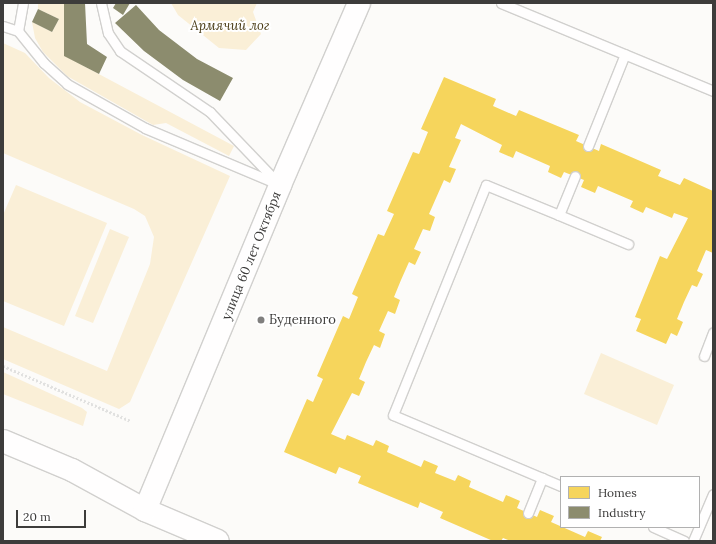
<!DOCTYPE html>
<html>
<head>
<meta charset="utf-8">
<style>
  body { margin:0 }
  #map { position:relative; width:716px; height:544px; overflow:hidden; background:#fcfbf9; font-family:Lora,serif }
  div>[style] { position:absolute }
  .green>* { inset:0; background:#faefd7 }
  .homes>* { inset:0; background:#f6d55c }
  .industry>* { inset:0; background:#8c8c6e }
  .path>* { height:2.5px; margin-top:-1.25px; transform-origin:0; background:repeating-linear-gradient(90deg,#e1e1e0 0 2px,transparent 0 4px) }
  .roads { filter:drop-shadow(1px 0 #d1d0ce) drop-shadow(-1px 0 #d1d0ce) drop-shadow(0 1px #d1d0ce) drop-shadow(0 -1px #d1d0ce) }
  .lane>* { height:9px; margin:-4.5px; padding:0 4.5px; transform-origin:4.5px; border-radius:4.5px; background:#fffefe }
  .secondary>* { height:22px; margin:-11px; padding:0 11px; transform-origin:11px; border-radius:11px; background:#fffefe }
  .dots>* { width:11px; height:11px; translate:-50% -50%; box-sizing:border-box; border:2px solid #fff; border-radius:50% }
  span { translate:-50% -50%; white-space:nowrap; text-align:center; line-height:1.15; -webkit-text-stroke:4px #fff; paint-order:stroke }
  .park-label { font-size:13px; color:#483a14; font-style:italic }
  .street-label { font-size:13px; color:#3d3c3b }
  .poi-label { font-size:13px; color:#3d3c3b }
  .left { translate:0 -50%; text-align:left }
  .frame { position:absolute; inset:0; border:4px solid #3d3c3b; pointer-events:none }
  .legend { position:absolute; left:560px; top:476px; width:140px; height:52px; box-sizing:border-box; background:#fff; border:1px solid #b1b1b1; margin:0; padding:5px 7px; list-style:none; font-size:12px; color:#3d3c3b }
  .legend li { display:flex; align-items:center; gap:8px; height:20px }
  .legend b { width:20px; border:1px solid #b1b1b1 }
  .scale { position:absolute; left:16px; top:510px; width:70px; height:18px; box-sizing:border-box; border:2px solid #3d3c3b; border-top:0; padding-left:5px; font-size:12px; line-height:14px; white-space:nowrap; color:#3d3c3b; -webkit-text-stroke:3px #fff; paint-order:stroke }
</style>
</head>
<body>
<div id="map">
  <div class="green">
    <i style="clip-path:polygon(38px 3px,64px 3px,65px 56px,234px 146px,229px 156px,166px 123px,153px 125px,67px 76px,43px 52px,35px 38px,32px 22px,52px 32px,59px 19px,38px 9px)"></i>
    <i style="clip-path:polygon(171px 3px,257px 3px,253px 12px,261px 34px,246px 50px,219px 48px,178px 15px)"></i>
    <i style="clip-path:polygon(3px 43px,25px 53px,49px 78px,80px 102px,142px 135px,230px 176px,130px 402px,119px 409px,3px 359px,3px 327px,107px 371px,150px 264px,154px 237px,145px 216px,134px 209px,3px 153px)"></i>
    <i style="clip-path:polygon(16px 185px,107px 223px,64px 326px,3px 301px,3px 215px)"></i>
    <i style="clip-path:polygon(110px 229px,129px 237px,93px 323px,75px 316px)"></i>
    <i style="clip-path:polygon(601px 353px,674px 385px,657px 425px,584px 394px)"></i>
    <i style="clip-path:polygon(3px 372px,82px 408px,87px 412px,83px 426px,3px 394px)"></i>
  </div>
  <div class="homes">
    <i style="clip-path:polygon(444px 77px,496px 99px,493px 106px,516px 116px,519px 110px,579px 135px,576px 141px,599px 151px,601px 144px,661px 170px,658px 176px,680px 185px,684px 178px,713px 191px,713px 253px,706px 250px,697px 271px,703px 274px,697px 287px,692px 285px,684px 302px,677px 319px,683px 322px,677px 336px,671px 333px,666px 344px,636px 331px,641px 319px,635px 317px,660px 256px,667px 259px,688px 218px,674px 213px,672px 218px,646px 207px,643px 213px,630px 207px,633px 201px,598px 186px,595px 193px,581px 187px,584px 180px,564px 172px,561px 178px,548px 172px,550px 166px,516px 151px,513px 158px,499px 152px,502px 145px,461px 124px,455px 138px,461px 140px,449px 167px,456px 169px,450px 183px,444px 180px,429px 214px,435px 217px,430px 231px,423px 229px,414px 249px,421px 252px,415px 265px,409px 262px,401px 280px,394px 297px,400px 300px,395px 314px,388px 311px,379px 331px,385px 334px,380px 348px,374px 345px,366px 362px,359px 379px,365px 382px,359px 396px,352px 393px,331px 434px,345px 440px,347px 435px,373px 446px,376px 440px,389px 446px,387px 452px,421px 467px,424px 460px,438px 466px,435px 473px,455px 481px,458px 475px,471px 481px,469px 487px,503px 502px,506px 495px,520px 501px,517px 508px,537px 517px,540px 510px,554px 516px,551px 522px,585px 537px,588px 531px,602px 537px,600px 541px,511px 541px,503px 538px,501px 541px,493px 541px,440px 518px,443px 512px,420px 502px,418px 508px,358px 483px,361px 476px,339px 467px,336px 474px,284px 452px,307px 399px,313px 402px,323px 379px,317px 376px,343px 316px,349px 319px,358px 297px,352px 294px,378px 234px,384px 236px,394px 214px,387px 211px,413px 152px,419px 154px,428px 132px,421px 129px)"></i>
  </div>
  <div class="industry">
    <i style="clip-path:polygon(64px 3px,85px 3px,87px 44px,107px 57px,99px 74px,64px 56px)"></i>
    <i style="clip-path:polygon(116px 3px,130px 3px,123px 15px,113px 8px)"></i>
    <i style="clip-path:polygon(136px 5px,159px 30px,197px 59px,233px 78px,220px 101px,183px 80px,144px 51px,115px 23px)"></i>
    <i style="clip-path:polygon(38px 9px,59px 19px,52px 32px,32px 22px)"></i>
  </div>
  <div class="path">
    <i style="left:3px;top:366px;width:139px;rotate:23.3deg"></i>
  </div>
  <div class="roads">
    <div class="lane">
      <i style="left:23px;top:3px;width:28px;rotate:100deg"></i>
      <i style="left:18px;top:31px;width:41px;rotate:50.9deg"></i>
      <i style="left:44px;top:63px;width:31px;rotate:42deg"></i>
      <i style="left:67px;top:84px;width:90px;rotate:29.4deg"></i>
      <i style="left:145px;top:128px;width:147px;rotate:22.9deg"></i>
      <i style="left:101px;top:3px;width:31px;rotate:77deg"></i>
      <i style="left:108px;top:33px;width:22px;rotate:56deg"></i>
      <i style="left:120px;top:51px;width:109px;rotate:34.1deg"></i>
      <i style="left:210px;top:112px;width:95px;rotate:46.3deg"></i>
      <i style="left:501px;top:3px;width:230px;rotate:22.5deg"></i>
      <i style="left:3px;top:26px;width:16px;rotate:18deg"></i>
      <i style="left:588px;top:146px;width:99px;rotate:-68.1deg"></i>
      <i style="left:559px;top:215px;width:75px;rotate:22.8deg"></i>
      <i style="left:704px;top:356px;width:25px;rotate:-69deg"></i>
      <i style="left:561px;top:486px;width:182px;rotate:-157.1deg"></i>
      <i style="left:393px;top:415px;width:248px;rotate:-68deg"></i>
      <i style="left:486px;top:185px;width:79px;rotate:22.3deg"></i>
      <i style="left:559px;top:215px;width:42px;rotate:-67.7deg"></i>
      <i style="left:528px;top:513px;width:38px;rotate:-68deg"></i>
      <i style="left:653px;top:527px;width:34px;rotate:24deg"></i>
      <i style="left:693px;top:541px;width:51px;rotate:-66.9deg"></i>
    </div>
    <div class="secondary">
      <i style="left:3px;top:441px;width:75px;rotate:22.8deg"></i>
      <i style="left:72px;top:470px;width:83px;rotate:28.7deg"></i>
      <i style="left:145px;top:510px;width:79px;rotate:23deg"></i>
      <i style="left:145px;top:510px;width:352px;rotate:-67.4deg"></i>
      <i style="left:280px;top:185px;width:198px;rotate:-66.5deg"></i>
    </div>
  </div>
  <div class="dots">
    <i style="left:261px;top:320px;background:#807f7e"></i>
  </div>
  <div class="park-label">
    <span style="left:230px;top:26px">Армячий лог</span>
  </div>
  <div class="street-label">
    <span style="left:252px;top:256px;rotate:-68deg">улица 60 лет Октября</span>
  </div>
  <div class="poi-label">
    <span class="left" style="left:269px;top:320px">Буденного</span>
  </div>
  <div class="frame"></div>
  <ul class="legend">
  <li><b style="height:11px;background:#f6d55c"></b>Homes</li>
  <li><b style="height:11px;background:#8c8c6e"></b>Industry</li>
  </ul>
  <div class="scale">20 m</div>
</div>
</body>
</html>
